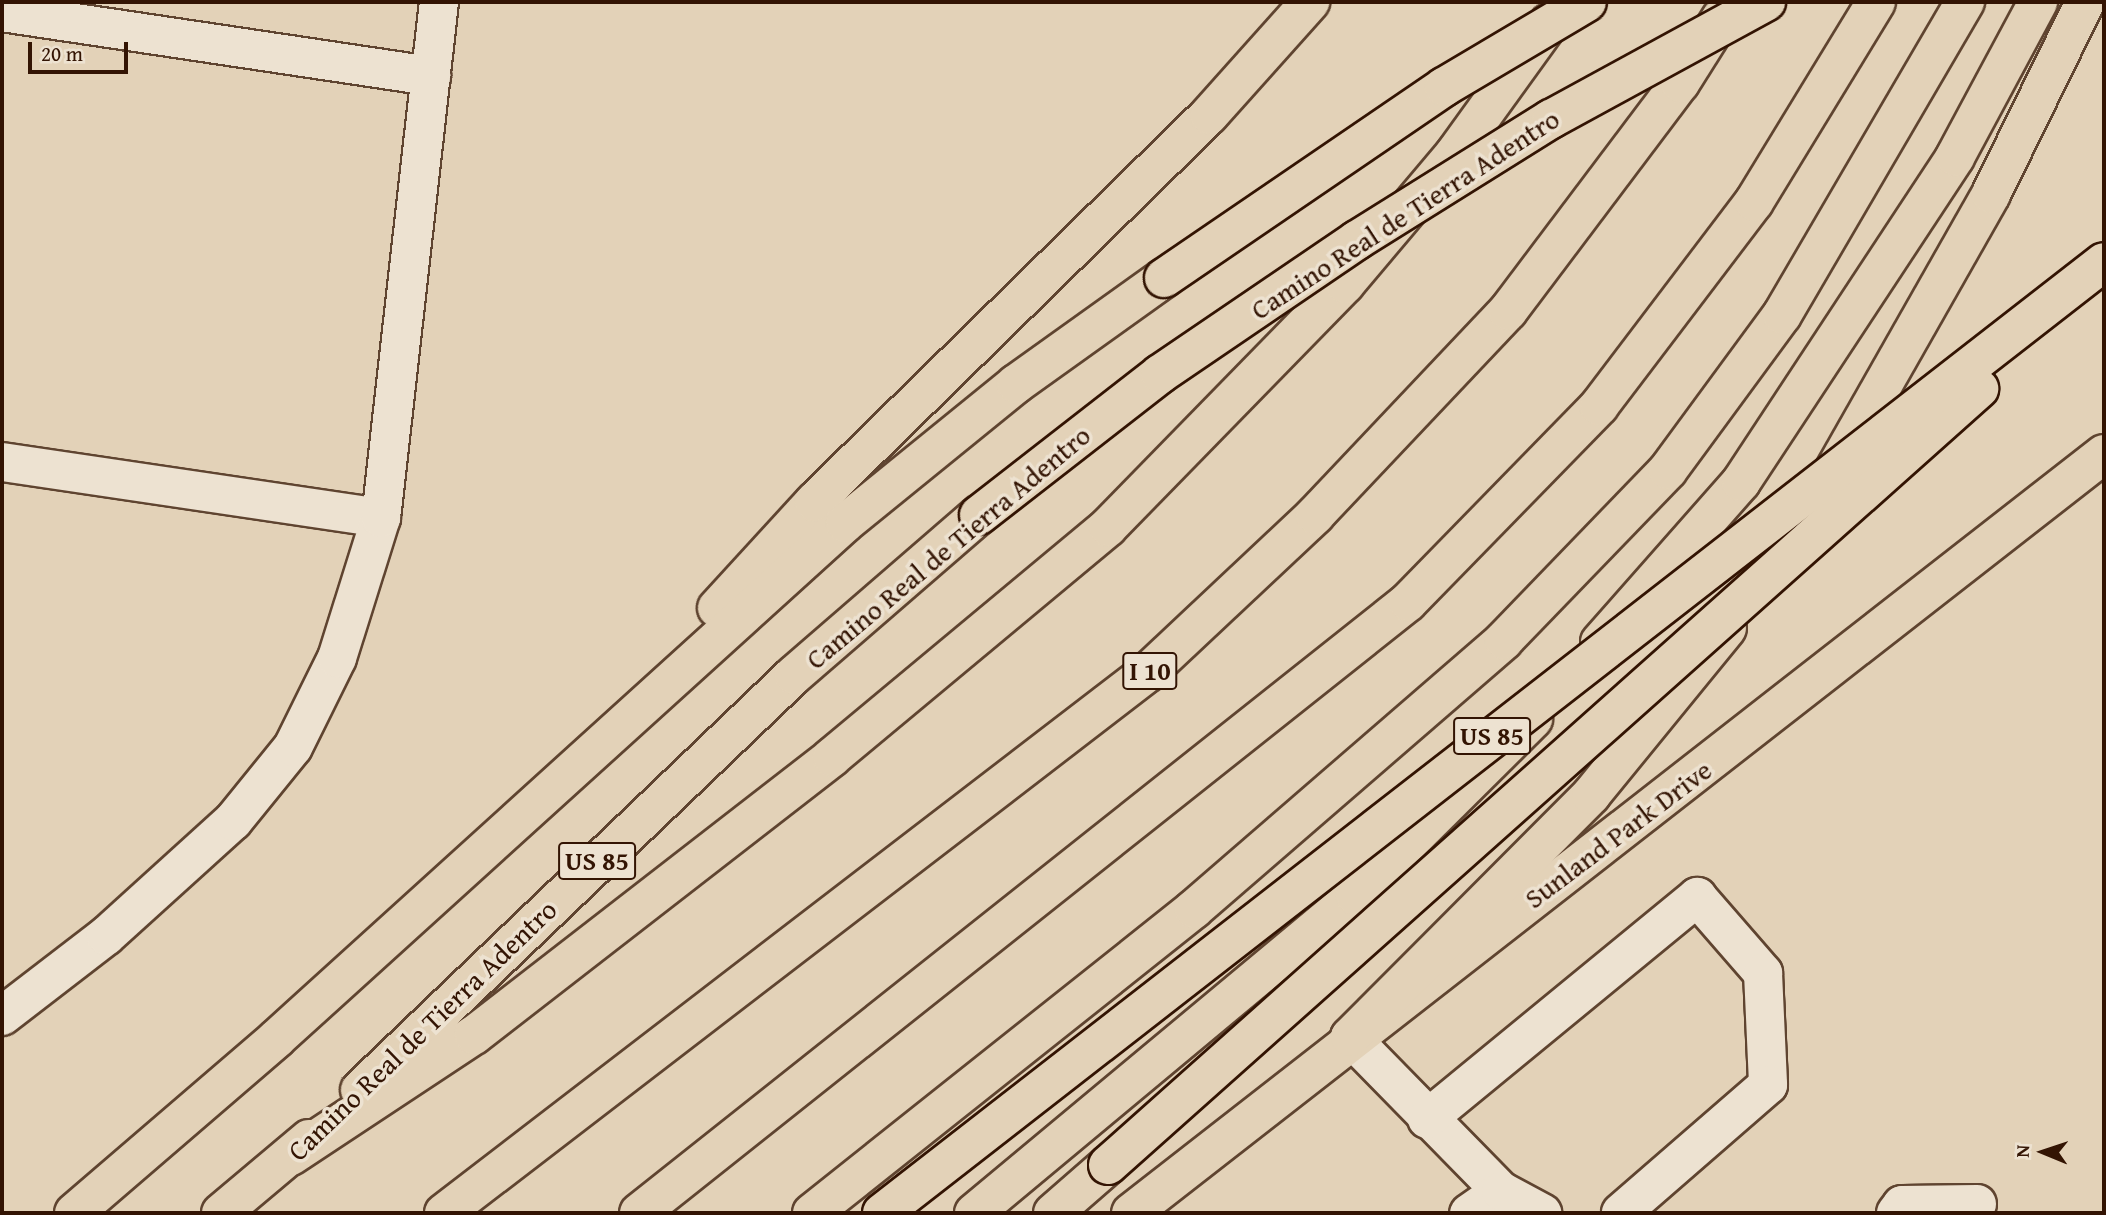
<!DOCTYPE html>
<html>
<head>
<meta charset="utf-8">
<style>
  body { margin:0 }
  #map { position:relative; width:2106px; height:1215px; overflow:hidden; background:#e3d2b8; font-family:"Gentium Book Plus",serif }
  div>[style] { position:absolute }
  .roads { filter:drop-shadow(2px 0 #5f4430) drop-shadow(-2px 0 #5f4430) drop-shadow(0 2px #5f4430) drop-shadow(0 -2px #5f4430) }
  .minor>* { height:38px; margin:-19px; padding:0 19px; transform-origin:19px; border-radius:19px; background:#ede2d1 }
  .major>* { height:38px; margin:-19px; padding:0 19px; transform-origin:19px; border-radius:19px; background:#e3d2b8 }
  .highway>* { height:38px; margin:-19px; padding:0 19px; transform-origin:19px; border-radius:19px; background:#e3d2b8 }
  .bridges { filter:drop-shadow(2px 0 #331403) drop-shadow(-2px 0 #331403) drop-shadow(0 2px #331403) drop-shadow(0 -2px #331403) }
  .highway-bridge>* { height:38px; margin:-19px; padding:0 19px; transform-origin:19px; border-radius:19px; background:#e3d2b8 }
  span { translate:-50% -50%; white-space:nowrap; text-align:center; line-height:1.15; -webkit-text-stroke:7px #ede2d1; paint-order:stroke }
  .shield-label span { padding:2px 5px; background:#ede2d1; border:2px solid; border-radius:5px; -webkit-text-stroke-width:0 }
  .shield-label { font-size:26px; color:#331403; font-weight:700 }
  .street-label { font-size:28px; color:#331403 }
  .frame { position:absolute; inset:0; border:4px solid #331403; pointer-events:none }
  .north { position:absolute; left:2008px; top:1117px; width:70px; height:70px; -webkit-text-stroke:5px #ede2d1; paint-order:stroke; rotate:272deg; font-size:19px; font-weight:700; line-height:28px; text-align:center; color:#331403 }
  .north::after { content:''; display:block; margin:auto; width:24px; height:32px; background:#331403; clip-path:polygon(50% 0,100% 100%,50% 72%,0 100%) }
  .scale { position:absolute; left:28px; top:42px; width:100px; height:32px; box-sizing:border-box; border:4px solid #331403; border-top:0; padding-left:9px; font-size:21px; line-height:24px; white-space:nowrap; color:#331403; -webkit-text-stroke:5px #ede2d1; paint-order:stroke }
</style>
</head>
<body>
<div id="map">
  <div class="roads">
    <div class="minor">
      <i style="left:2px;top:12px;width:434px;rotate:8.5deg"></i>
      <i style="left:2px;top:462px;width:383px;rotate:8.4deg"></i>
      <i style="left:2px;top:1016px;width:131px;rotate:-37.6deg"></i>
      <i style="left:106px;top:936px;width:171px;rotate:-42.2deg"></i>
      <i style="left:233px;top:821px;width:95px;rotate:-51deg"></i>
      <i style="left:293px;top:747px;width:99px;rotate:-63.7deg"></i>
      <i style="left:337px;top:658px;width:147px;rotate:-72.6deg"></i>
      <i style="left:381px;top:518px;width:519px;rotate:-83.59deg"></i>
      <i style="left:1350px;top:1037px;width:216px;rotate:45.6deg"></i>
      <i style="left:1501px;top:1191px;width:39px;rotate:145deg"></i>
      <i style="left:1427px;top:1119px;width:350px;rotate:-39.4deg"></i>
      <i style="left:1697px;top:897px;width:101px;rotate:49deg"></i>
      <i style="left:1763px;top:973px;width:112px;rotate:87.4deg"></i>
      <i style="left:1768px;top:1085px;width:195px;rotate:139deg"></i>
      <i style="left:1501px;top:1191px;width:47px;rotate:28.2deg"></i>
      <i style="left:1896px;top:1213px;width:10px;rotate:-53deg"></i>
      <i style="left:1902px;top:1205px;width:75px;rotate:-0.8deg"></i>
    </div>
    <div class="major">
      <i style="left:1131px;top:1213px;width:1234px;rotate:-37.96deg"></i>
    </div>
    <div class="highway">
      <i style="left:1835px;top:469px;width:316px;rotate:-60.4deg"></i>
      <i style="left:1991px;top:194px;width:214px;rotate:-63.9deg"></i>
      <i style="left:717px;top:608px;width:144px;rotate:-47.5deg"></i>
      <i style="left:814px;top:502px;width:553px;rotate:-44.41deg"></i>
      <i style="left:1209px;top:115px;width:152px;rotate:-48.2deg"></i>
      <i style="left:1600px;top:642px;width:213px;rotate:-48.6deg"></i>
      <i style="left:1741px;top:482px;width:389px;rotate:-56.6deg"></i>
      <i style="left:1955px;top:157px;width:176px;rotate:-61.8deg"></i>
      <i style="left:1350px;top:1037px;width:342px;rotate:-45.1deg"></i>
      <i style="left:1591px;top:795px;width:215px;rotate:-50.8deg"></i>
      <i style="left:360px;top:1090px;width:600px;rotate:-43.72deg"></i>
      <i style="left:794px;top:675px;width:245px;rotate:-40.9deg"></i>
      <i style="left:291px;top:1156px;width:219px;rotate:-33.5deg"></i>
      <i style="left:474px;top:1035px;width:453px;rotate:-37.8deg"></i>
      <i style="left:832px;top:757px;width:359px;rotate:-39.8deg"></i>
      <i style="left:1108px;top:527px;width:339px;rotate:-45.7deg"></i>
      <i style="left:1345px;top:284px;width:172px;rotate:-49.9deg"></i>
      <i style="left:1456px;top:152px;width:159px;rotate:-54.2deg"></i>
      <i style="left:74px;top:1213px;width:267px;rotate:-40.7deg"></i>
      <i style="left:276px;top:1039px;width:768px;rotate:-42.2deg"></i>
      <i style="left:845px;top:523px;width:220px;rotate:-39.1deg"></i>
      <i style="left:1016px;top:384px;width:182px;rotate:-35.6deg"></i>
      <i style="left:221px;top:1213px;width:115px;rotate:-40.1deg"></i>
      <i style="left:444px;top:1213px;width:886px;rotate:-37.53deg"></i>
      <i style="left:1147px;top:673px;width:231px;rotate:-43.2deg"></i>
      <i style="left:1315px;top:515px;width:281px;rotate:-46.6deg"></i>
      <i style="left:1508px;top:311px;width:286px;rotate:-53deg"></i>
      <i style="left:1680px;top:83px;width:77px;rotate:-57.8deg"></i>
      <i style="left:639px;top:1213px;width:982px;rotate:-38.47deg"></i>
      <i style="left:1408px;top:602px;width:274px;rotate:-45.7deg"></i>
      <i style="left:1599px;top:406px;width:256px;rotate:-52.8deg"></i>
      <i style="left:1754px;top:202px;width:234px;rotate:-58.6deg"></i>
      <i style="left:812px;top:1213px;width:488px;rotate:-38.5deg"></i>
      <i style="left:1194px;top:909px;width:410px;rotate:-40.9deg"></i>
      <i style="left:1504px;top:640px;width:236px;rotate:-46deg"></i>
      <i style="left:1668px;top:470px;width:192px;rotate:-53.7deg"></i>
      <i style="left:1782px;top:315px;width:363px;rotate:-59.7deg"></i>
      <i style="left:974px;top:1213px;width:496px;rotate:-39.8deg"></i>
      <i style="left:1355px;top:896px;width:251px;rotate:-44.8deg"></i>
      <i style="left:1053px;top:1213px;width:73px;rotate:-41.1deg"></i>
    </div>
  </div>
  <div class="bridges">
    <div class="highway-bridge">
      <i style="left:1164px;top:278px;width:339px;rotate:-34.3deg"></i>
      <i style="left:1444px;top:87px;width:166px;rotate:-30.7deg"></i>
      <i style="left:979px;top:515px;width:229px;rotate:-37.9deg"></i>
      <i style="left:1160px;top:374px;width:238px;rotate:-34.2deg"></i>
      <i style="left:1357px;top:240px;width:229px;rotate:-32deg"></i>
      <i style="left:1551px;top:119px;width:245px;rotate:-28.6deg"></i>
      <i style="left:1108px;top:1165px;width:1167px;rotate:-41.7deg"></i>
      <i style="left:882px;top:1213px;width:1548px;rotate:-37.89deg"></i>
    </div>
  </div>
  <div class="shield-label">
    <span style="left:1150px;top:671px">I 10</span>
    <span style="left:1492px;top:736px">US 85</span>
    <span style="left:597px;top:861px">US 85</span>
  </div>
  <div class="street-label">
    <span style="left:1405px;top:214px;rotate:-33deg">Camino Real de Tierra Adentro</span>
    <span style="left:948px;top:547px;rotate:-40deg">Camino Real de Tierra Adentro</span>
    <span style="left:1618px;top:834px;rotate:-37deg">Sunland Park Drive</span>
    <span style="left:422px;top:1030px;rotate:-44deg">Camino Real de Tierra Adentro</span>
  </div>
  <div class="frame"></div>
  <div class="north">N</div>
  <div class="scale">20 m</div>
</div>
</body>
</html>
